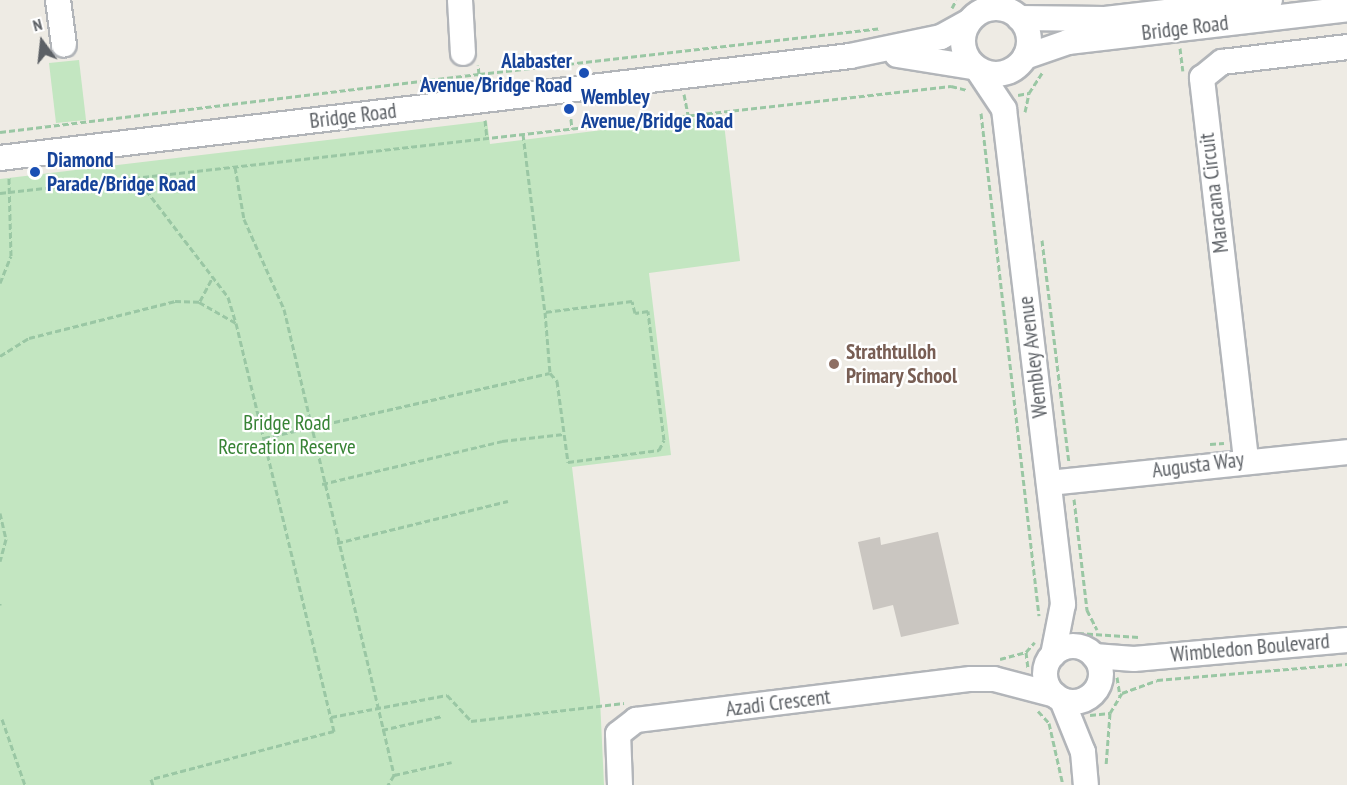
<!DOCTYPE html>
<html>
<head>
<meta charset="utf-8">
<style>
  body { margin:0 }
  #map { position:relative; width:1347px; height:785px; overflow:hidden; background:#eeebe4; font-family:"PT Sans Narrow",sans-serif }
  div>[style] { position:absolute }
  .green>* { inset:0; background:#c3e6c1 }
  .building>* { inset:0; background:#cac6c1 }
  .path>* { height:3px; margin-top:-1.5px; transform-origin:0; background:repeating-linear-gradient(90deg,#9ac7a4 0 6px,transparent 0 9px) }
  .roads { filter:drop-shadow(2px 0 #b2b5b9) drop-shadow(-2px 0 #b2b5b9) drop-shadow(0 2px #b2b5b9) drop-shadow(0 -2px #b2b5b9) }
  .minor>* { height:24px; margin:-12px; padding:0 12px; transform-origin:12px; border-radius:12px; background:#fff }
  .minor>.ring { margin:-12px; padding:0; box-sizing:content-box; background:none; border:24px solid #fff; border-radius:50% }
  .dots>* { width:16px; height:16px; translate:-50% -50%; box-sizing:border-box; border:3px solid #fff; border-radius:50% }
  span { translate:-50% -50%; white-space:nowrap; text-align:center; line-height:1.15; -webkit-text-stroke:4.5px #fff; paint-order:stroke }
  .street-label { font-size:21px; color:#5c6065 }
  .transit-label { font-size:21px; color:#164399; font-weight:700 }
  .right { translate:-100% -50%; text-align:right }
  .left { translate:0 -50%; text-align:left }
  .education-label { font-size:21px; color:#785e54; font-weight:700 }
  .park-label { font-size:21px; color:#378335 }
  .north { position:absolute; left:12px; top:12px; width:60px; height:60px; -webkit-text-stroke:4px #fff; paint-order:stroke; rotate:345deg; font-size:16px; font-weight:700; line-height:24px; text-align:center; color:#5c6065 }
  .north::after { content:''; display:block; margin:auto; width:21px; height:27px; background:#5c6065; clip-path:polygon(50% 0,100% 100%,50% 72%,0 100%) }
</style>
</head>
<body>
<div id="map">
  <div class="green">
    <i style="clip-path:polygon(79px 60px,86px 120px,56px 123px,49px 63px)"></i>
    <i style="clip-path:polygon(723px 115px,740px 261px,649px 273px,671px 455px,572px 467px,600px 699px,604px 785px,0 785px,0 179px,487px 121px,490px 144px)"></i>
  </div>
  <div class="building">
    <i style="clip-path:polygon(938px 532px,959px 624px,901px 637px,893px 605px,873px 610px,858px 542px,880px 537px,881px 545px)"></i>
  </div>
  <div class="path">
    <i style="left:952px;top:8px;width:9px;rotate:-63deg"></i>
    <i style="left:1180px;top:48px;width:23px;rotate:83deg"></i>
    <i style="left:480px;top:81px;width:7px;rotate:-98deg"></i>
    <i style="left:479px;top:74px;width:404px;rotate:-6.5deg"></i>
    <i style="left:684px;top:94px;width:21px;rotate:79deg"></i>
    <i style="left:1018px;top:95px;width:11px;rotate:-10deg"></i>
    <i style="left:1029px;top:93px;width:24px;rotate:-57deg"></i>
    <i style="left:570px;top:110px;width:19px;rotate:84deg"></i>
    <i style="left:1025px;top:112px;width:19px;rotate:-78deg"></i>
    <i style="left:981px;top:113px;width:506px;rotate:83.42deg"></i>
    <i style="left:485px;top:120px;width:18px;rotate:84deg"></i>
    <i style="left:0;top:132px;width:482px;rotate:-6.9deg"></i>
    <i style="left:479px;top:74px;width:9px;rotate:-96deg"></i>
    <i style="left:523px;top:134px;width:179px;rotate:83deg"></i>
    <i style="left:235px;top:167px;width:53px;rotate:80.2deg"></i>
    <i style="left:244px;top:219px;width:98px;rotate:66deg"></i>
    <i style="left:284px;top:309px;width:479px;rotate:76.7deg"></i>
    <i style="left:394px;top:775px;width:12px;rotate:121deg"></i>
    <i style="left:145px;top:177px;width:13px;rotate:86deg"></i>
    <i style="left:146px;top:190px;width:135px;rotate:52.5deg"></i>
    <i style="left:228px;top:297px;width:27px;rotate:73deg"></i>
    <i style="left:0;top:193px;width:957px;rotate:-6.42deg"></i>
    <i style="left:951px;top:86px;width:16px;rotate:14deg"></i>
    <i style="left:1042px;top:240px;width:225px;rotate:83.1deg"></i>
    <i style="left:0;top:283px;width:29px;rotate:-68deg"></i>
    <i style="left:11px;top:256px;width:79px;rotate:-91.5deg"></i>
    <i style="left:200px;top:301px;width:27px;rotate:-62deg"></i>
    <i style="left:0;top:356px;width:34px;rotate:-32deg"></i>
    <i style="left:29px;top:338px;width:151px;rotate:-14.2deg"></i>
    <i style="left:175px;top:301px;width:24px;rotate:2deg"></i>
    <i style="left:199px;top:302px;width:43px;rotate:29.6deg"></i>
    <i style="left:236px;top:323px;width:420px;rotate:76.5deg"></i>
    <i style="left:334px;top:731px;width:189px;rotate:165.3deg"></i>
    <i style="left:151px;top:779px;width:6px;rotate:72deg"></i>
    <i style="left:264px;top:438px;width:293px;rotate:-12.8deg"></i>
    <i style="left:550px;top:373px;width:11px;rotate:49deg"></i>
    <i style="left:557px;top:381px;width:82px;rotate:82.3deg"></i>
    <i style="left:568px;top:462px;width:92px;rotate:-7.5deg"></i>
    <i style="left:659px;top:450px;width:11px;rotate:-63deg"></i>
    <i style="left:664px;top:440px;width:130px;rotate:-97.1deg"></i>
    <i style="left:648px;top:311px;width:13px;rotate:171deg"></i>
    <i style="left:635px;top:313px;width:12px;rotate:-104deg"></i>
    <i style="left:632px;top:301px;width:88px;rotate:172.8deg"></i>
    <i style="left:545px;top:312px;width:61px;rotate:85.3deg"></i>
    <i style="left:1210px;top:444px;width:14px;rotate:-4deg"></i>
    <i style="left:322px;top:484px;width:185px;rotate:-13.4deg"></i>
    <i style="left:502px;top:441px;width:62px;rotate:-6.4deg"></i>
    <i style="left:1074px;top:499px;width:112px;rotate:83.3deg"></i>
    <i style="left:1087px;top:610px;width:22px;rotate:63deg"></i>
    <i style="left:0;top:513px;width:27px;rotate:77deg"></i>
    <i style="left:6px;top:539px;width:23px;rotate:105deg"></i>
    <i style="left:337px;top:543px;width:176px;rotate:-13.8deg"></i>
    <i style="left:0;top:603px;width:2px;rotate:90deg"></i>
    <i style="left:1078px;top:633px;width:61px;rotate:3.8deg"></i>
    <i style="left:1026px;top:652px;width:17px;rotate:83deg"></i>
    <i style="left:1000px;top:659px;width:27px;rotate:-15deg"></i>
    <i style="left:1026px;top:652px;width:13px;rotate:-48deg"></i>
    <i style="left:1117px;top:677px;width:19px;rotate:81deg"></i>
    <i style="left:1038px;top:711px;width:16px;rotate:47deg"></i>
    <i style="left:1049px;top:723px;width:64px;rotate:77.3deg"></i>
    <i style="left:1110px;top:713px;width:23px;rotate:-59deg"></i>
    <i style="left:1122px;top:693px;width:37px;rotate:-20deg"></i>
    <i style="left:1157px;top:680px;width:191px;rotate:-4.8deg"></i>
    <i style="left:1090px;top:715px;width:20px;rotate:-6deg"></i>
    <i style="left:1110px;top:713px;width:53px;rotate:94.3deg"></i>
    <i style="left:331px;top:717px;width:118px;rotate:-10.7deg"></i>
    <i style="left:447px;top:695px;width:35px;rotate:47deg"></i>
    <i style="left:471px;top:721px;width:154px;rotate:-6.7deg"></i>
    <i style="left:2px;top:719px;width:70px;rotate:70.8deg"></i>
    <i style="left:382px;top:730px;width:62px;rotate:-13.1deg"></i>
    <i style="left:394px;top:775px;width:59px;rotate:-12.6deg"></i>
  </div>
  <div class="roads">
    <div class="minor">
      <i style="left:58px;top:0;width:45px;rotate:82.4deg"></i>
      <i style="left:460px;top:0;width:53px;rotate:86.8deg"></i>
      <i class="ring" style="left:963px;top:8px;width:42px;height:42px"></i>
      <i style="left:1019px;top:18px;width:86px;rotate:0.7deg"></i>
      <i style="left:1105px;top:19px;width:166px;rotate:-6.6deg"></i>
      <i style="left:897px;top:55px;width:77px;rotate:9deg"></i>
      <i style="left:1025px;top:57px;width:46px;rotate:-19.2deg"></i>
      <i style="left:1068px;top:42px;width:281px;rotate:-6.7deg"></i>
      <i style="left:978px;top:70px;width:47px;rotate:56.3deg"></i>
      <i style="left:1004px;top:109px;width:499px;rotate:83.2deg"></i>
      <i style="left:1063px;top:604px;width:52px;rotate:101.1deg"></i>
      <i style="left:0;top:158px;width:856px;rotate:-6.84deg"></i>
      <i style="left:850px;top:56px;width:93px;rotate:-11.8deg"></i>
      <i style="left:941px;top:37px;width:31px;rotate:-29deg"></i>
      <i style="left:1246px;top:459px;width:384px;rotate:-96.6deg"></i>
      <i style="left:1202px;top:78px;width:26px;rotate:-39deg"></i>
      <i style="left:1222px;top:62px;width:126px;rotate:-6.8deg"></i>
      <i style="left:1049px;top:483px;width:300px;rotate:-5.9deg"></i>
      <i class="ring" style="left:1045px;top:646px;width:32px;height:32px"></i>
      <i style="left:1094px;top:656px;width:40px;rotate:4.3deg"></i>
      <i style="left:1134px;top:659px;width:214px;rotate:-5.1deg"></i>
      <i style="left:1062px;top:700px;width:56px;rotate:68deg"></i>
      <i style="left:1083px;top:752px;width:33px;rotate:85deg"></i>
      <i style="left:620px;top:785px;width:51px;rotate:-92.2deg"></i>
      <i style="left:618px;top:734px;width:23px;rotate:-38deg"></i>
      <i style="left:636px;top:720px;width:337px;rotate:-7deg"></i>
      <i style="left:971px;top:679px;width:23px"></i>
      <i style="left:994px;top:679px;width:63px;rotate:14.7deg"></i>
    </div>
  </div>
  <div class="dots">
    <i style="left:584px;top:73px;background:#1a4fb4"></i>
    <i style="left:569px;top:109px;background:#1a4fb4"></i>
    <i style="left:35px;top:172px;background:#1a4fb4"></i>
    <i style="left:834px;top:364px;background:#8d6e63"></i>
  </div>
  <div class="street-label">
    <span style="left:1185px;top:28px;rotate:-7deg">Bridge Road</span>
    <span style="left:353px;top:116px;rotate:-7deg">Bridge Road</span>
    <span style="left:1214px;top:193px;rotate:-97deg">Maracana Circuit</span>
    <span style="left:1033px;top:357px;rotate:-97deg">Wembley Avenue</span>
    <span style="left:1198px;top:465px;rotate:-7deg">Augusta Way</span>
    <span style="left:1250px;top:648px;rotate:-5deg">Wimbledon Boulevard</span>
    <span style="left:778px;top:703px;rotate:-7deg">Azadi Crescent</span>
  </div>
  <div class="transit-label">
    <span class="right" style="left:572px;top:73px">Alabaster<br>Avenue/Bridge Road</span>
    <span class="left" style="left:581px;top:109px">Wembley<br>Avenue/Bridge Road</span>
    <span class="left" style="left:47px;top:172px">Diamond<br>Parade/Bridge Road</span>
  </div>
  <div class="education-label">
    <span class="left" style="left:846px;top:364px">Strathtulloh<br>Primary School</span>
  </div>
  <div class="park-label">
    <span style="left:287px;top:435px">Bridge Road<br>Recreation Reserve</span>
  </div>
  <div class="north">N</div>
</div>
</body>
</html>
